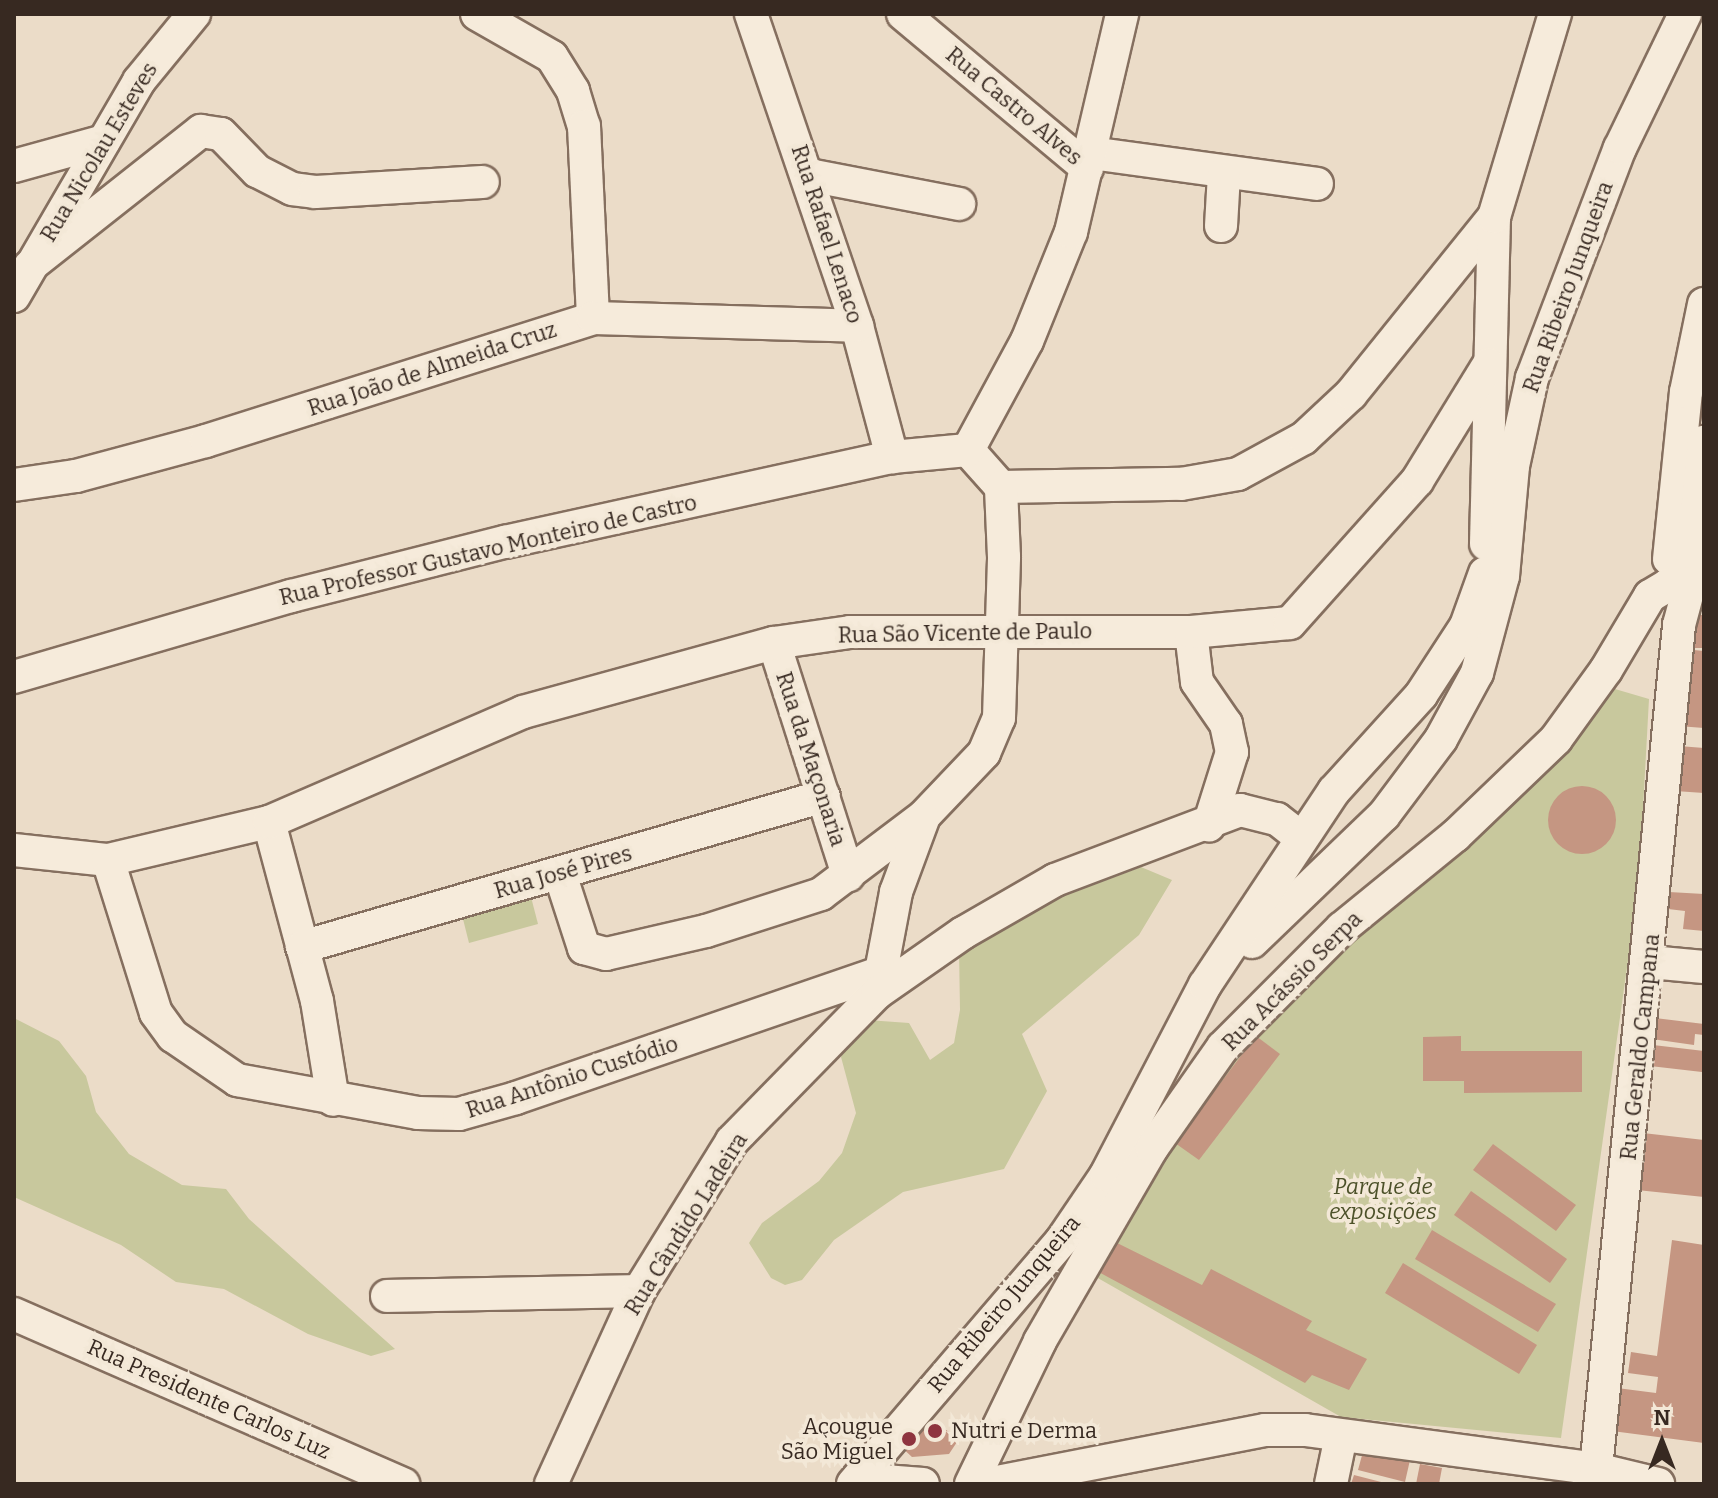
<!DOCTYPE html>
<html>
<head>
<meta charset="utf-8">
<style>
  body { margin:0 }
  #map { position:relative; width:1718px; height:1498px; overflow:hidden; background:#ebdcc8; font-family:Bitter,serif }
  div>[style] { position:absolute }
  .green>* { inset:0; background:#c8c89d }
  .building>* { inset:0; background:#c59682 }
  .round { border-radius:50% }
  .roads { filter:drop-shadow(2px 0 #856f5f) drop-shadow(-2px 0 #856f5f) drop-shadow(0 2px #856f5f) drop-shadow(0 -2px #856f5f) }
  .minor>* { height:32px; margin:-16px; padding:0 16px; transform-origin:16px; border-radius:16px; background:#f6ebdb }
  .dots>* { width:22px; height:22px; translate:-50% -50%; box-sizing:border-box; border:4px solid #f3e8d7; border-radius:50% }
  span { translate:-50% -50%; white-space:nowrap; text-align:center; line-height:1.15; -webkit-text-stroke:7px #f3e8d7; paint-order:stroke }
  .street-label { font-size:22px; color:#372921 }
  .park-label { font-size:22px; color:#4c5129; font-style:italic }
  .poi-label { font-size:22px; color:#372921 }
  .right { translate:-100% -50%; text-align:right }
  .left { translate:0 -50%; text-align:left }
  .frame { position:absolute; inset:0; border:16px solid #372921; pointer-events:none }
  .north { position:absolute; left:1622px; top:1402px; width:80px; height:80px; -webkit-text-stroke:6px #f3e8d7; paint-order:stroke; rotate:0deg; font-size:22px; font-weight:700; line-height:32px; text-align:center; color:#372921 }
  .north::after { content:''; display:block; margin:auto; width:28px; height:36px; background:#372921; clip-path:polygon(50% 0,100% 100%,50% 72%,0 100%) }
</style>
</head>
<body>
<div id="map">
  <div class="green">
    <i style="clip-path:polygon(1615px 689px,1649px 699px,1639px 882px,1561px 1438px,1341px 1417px,1089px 1273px,1145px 1171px,1274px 1006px,1562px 756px)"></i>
    <i style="clip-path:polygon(1141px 867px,1172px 880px,1139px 935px,1022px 1034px,1047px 1091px,1004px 1169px,903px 1192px,834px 1240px,802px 1280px,785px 1285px,771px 1278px,749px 1243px,762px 1223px,819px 1181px,842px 1153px,856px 1113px,841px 1057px,849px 1036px,867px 1020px,909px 1023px,930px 1060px,954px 1043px,960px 1010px,959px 950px,1053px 900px)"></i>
    <i style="clip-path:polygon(531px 897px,538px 924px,469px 943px,462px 915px)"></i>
    <i style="clip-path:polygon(14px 1018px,59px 1041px,86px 1076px,96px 1112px,129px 1154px,182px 1185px,226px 1189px,249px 1219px,395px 1349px,371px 1356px,308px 1334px,224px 1289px,176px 1282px,121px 1245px,14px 1197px)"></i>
  </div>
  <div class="building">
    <i style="clip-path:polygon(1689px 615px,1704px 615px,1704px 648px,1688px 648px)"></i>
    <i style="clip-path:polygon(1684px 649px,1704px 651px,1704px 728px,1678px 726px)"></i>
    <i style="clip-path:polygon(1679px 746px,1704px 748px,1704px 793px,1675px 791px)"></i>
    <i class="round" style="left:1548px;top:786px;width:68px;height:68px"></i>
    <i style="clip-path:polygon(1669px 892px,1704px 894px,1704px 931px,1683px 929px,1685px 911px,1668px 909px)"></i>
    <i style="clip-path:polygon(1655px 1018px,1704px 1024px,1704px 1035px,1695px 1034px,1694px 1045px,1652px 1039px)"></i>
    <i style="clip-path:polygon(1256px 1036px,1280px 1054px,1199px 1160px,1175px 1143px)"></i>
    <i style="clip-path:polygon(1461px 1036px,1461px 1051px,1582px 1051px,1582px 1092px,1464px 1093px,1464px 1081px,1423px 1081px,1423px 1037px)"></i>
    <i style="clip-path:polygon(1653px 1045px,1704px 1051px,1702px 1072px,1650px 1066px)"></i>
    <i style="clip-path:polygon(1643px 1133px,1704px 1140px,1704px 1197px,1637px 1190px)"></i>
    <i style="clip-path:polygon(1493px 1144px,1576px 1205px,1556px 1231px,1473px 1170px)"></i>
    <i style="clip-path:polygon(1471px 1191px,1567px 1259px,1550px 1283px,1454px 1215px)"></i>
    <i style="clip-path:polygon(1432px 1230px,1556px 1304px,1538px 1332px,1415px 1259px)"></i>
    <i style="clip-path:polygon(1109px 1239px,1202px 1285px,1211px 1269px,1312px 1321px,1306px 1330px,1367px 1359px,1349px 1390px,1312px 1375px,1305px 1383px,1093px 1269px)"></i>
    <i style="clip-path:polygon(1672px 1240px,1704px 1245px,1704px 1443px,1612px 1431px,1617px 1388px,1656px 1393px,1658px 1377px,1628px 1373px,1631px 1352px,1657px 1356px)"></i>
    <i style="clip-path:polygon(1403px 1263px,1537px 1345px,1519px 1374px,1385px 1293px)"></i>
    <i style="clip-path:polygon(913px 1416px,927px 1423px,929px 1418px,959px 1439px,949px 1454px,912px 1457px,897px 1443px)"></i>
    <i style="clip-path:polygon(1364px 1448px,1410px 1460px,1405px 1482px,1358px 1470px)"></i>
    <i style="clip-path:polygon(1420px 1464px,1442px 1468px,1439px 1484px,1416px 1484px)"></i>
    <i style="clip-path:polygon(1354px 1475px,1385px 1483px,1385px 1484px,1351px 1484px)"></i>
  </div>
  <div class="roads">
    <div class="minor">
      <i style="left:477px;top:14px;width:86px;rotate:29.8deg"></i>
      <i style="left:552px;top:57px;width:40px;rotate:58deg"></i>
      <i style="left:573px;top:91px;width:37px;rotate:73deg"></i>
      <i style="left:584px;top:126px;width:192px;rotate:87.3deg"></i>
      <i style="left:751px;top:14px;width:330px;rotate:71.2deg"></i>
      <i style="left:857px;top:326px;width:136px;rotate:75deg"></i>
      <i style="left:903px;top:14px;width:240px;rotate:39.9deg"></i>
      <i style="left:1091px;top:153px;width:228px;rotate:7.8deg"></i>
      <i style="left:14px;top:166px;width:93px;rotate:-15.5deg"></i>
      <i style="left:809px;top:175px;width:153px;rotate:10.9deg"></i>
      <i style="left:1221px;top:226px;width:52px;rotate:-86.7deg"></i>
      <i style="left:30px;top:266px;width:218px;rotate:-38.3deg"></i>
      <i style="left:201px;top:131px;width:20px;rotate:9deg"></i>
      <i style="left:221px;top:134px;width:52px;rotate:45.8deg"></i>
      <i style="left:257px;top:171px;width:39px;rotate:27deg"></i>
      <i style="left:292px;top:189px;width:23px;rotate:7deg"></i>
      <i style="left:315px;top:192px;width:168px;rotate:-3.4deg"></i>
      <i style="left:14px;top:296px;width:249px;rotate:-59.8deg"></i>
      <i style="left:139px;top:81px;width:87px;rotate:-50.6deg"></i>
      <i style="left:968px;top:450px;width:50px;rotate:48.3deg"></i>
      <i style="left:1001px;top:487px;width:180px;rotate:-1deg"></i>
      <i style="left:1181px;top:484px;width:58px;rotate:-10deg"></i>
      <i style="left:1238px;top:474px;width:75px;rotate:-28.6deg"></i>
      <i style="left:1304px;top:438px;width:64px;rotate:-43.1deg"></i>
      <i style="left:1351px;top:394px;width:228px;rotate:-51.1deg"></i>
      <i style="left:968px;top:450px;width:124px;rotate:-61.6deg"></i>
      <i style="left:1027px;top:341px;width:118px;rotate:-68deg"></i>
      <i style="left:1071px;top:232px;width:224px;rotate:-76.8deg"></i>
      <i style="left:14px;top:485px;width:63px;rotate:-8.3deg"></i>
      <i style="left:76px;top:476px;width:135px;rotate:-15.1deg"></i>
      <i style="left:206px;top:441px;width:406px;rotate:-17.6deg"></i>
      <i style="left:593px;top:318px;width:264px;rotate:1.7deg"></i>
      <i style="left:1486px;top:544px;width:327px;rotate:-88.6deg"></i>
      <i style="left:1494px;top:217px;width:212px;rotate:-73.3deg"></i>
      <i style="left:1669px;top:559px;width:168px;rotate:-84.2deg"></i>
      <i style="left:1686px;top:392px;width:90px;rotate:-78.4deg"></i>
      <i style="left:1191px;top:632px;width:50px;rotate:83.2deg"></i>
      <i style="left:1197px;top:682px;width:51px;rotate:55.4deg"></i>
      <i style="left:1226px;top:724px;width:29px;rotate:78deg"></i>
      <i style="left:1232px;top:752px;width:77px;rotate:107.5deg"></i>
      <i style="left:774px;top:643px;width:244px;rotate:72.3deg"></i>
      <i style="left:14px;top:677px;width:289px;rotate:-16.3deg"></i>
      <i style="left:291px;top:596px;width:221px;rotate:-14.2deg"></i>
      <i style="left:505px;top:542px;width:396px;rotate:-12.4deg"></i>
      <i style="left:892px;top:457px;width:76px;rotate:-5.3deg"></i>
      <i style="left:269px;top:822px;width:185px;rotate:75deg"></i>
      <i style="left:317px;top:1001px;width:100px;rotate:80.8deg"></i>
      <i style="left:14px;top:850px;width:95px;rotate:6.1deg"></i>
      <i style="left:108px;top:860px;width:165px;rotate:-13.3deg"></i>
      <i style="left:269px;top:822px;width:277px;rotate:-23.4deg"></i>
      <i style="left:523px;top:712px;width:260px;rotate:-15.4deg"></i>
      <i style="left:774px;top:643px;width:77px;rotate:-8.2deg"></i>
      <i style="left:850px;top:632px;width:341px"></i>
      <i style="left:1191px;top:632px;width:99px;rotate:-5.2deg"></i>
      <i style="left:1290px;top:623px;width:191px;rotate:-48.2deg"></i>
      <i style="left:1417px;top:481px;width:137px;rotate:-58.4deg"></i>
      <i style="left:108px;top:860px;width:160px;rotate:72.6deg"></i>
      <i style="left:156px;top:1013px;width:29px;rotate:54deg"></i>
      <i style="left:173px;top:1036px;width:78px;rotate:34.5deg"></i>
      <i style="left:237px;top:1080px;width:184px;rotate:10.3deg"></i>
      <i style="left:418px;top:1113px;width:41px;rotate:1.4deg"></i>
      <i style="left:459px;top:1114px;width:59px;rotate:-15.7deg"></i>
      <i style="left:516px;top:1098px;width:384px;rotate:-19deg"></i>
      <i style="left:560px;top:874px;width:78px;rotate:72deg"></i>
      <i style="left:584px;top:948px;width:23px;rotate:15deg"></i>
      <i style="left:606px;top:954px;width:103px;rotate:-13deg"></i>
      <i style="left:706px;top:931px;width:121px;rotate:-17.8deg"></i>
      <i style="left:821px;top:894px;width:129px;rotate:-37.1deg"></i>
      <i style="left:924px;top:816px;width:87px;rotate:-46.4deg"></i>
      <i style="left:984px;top:753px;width:38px;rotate:-67deg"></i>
      <i style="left:999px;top:718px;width:161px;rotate:-88.2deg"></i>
      <i style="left:1004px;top:557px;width:70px;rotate:-92.5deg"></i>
      <i style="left:1252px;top:942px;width:183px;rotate:-43.9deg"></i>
      <i style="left:1384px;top:815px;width:95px;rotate:-53.1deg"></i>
      <i style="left:1441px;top:739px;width:75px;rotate:-61.4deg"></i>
      <i style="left:1477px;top:673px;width:100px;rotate:-75deg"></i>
      <i style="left:1503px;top:576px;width:110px;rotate:-84.8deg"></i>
      <i style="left:1513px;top:466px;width:90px;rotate:-77.8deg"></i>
      <i style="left:1532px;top:378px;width:246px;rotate:-69.1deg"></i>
      <i style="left:1620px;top:148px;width:149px;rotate:-64.1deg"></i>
      <i style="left:302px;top:947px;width:543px;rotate:-16.13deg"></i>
      <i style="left:1650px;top:962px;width:54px;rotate:5.3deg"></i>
      <i style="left:877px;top:993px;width:103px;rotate:-79.3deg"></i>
      <i style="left:896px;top:892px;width:78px;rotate:-69.7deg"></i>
      <i style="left:387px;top:1296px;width:252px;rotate:-1.1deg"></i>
      <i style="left:14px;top:1314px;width:425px;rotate:23.6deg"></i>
      <i style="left:1596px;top:1469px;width:848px;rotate:-84.38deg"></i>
      <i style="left:1679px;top:625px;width:42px;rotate:-75deg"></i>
      <i style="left:1690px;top:584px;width:143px;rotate:-84.4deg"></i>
      <i style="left:858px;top:1479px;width:65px;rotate:4.4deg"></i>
      <i style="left:551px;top:1484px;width:212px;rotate:-65.5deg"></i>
      <i style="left:639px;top:1291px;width:176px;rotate:-58.2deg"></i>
      <i style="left:732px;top:1141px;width:207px;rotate:-45.6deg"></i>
      <i style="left:877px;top:993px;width:105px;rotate:-34.9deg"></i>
      <i style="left:963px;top:933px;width:106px;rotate:-29.9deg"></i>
      <i style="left:1055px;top:880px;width:198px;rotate:-20.7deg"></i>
      <i style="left:1240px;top:810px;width:38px;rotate:14deg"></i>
      <i style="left:1277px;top:819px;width:31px;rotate:38deg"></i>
      <i style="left:853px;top:1484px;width:321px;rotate:-49.4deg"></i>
      <i style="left:1062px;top:1240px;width:78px;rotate:-55.9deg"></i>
      <i style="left:1106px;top:1175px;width:214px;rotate:-62.5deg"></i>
      <i style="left:1205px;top:985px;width:233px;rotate:-56.4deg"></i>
      <i style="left:1334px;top:791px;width:130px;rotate:-47.8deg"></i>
      <i style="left:1421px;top:695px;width:82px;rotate:-56.9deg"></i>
      <i style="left:1466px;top:626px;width:56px;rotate:-70.3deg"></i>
      <i style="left:971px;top:1484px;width:159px;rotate:-64.2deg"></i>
      <i style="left:1040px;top:1341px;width:223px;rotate:-59.9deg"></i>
      <i style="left:1152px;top:1148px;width:123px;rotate:-54.9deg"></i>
      <i style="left:1223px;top:1047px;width:168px;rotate:-45deg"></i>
      <i style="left:1342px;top:928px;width:146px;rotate:-39.2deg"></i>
      <i style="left:1455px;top:836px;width:140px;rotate:-43.8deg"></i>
      <i style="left:1556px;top:739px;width:85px;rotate:-54.1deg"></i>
      <i style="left:1606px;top:670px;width:86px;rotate:-59.3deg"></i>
      <i style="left:1650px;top:596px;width:21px;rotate:-31deg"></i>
      <i style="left:1668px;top:585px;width:22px;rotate:-3deg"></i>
      <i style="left:987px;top:1484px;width:283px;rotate:-11deg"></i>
      <i style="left:1265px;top:1430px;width:40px"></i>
      <i style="left:1305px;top:1430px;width:294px;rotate:7.6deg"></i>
      <i style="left:1596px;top:1469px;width:64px;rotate:13.6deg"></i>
      <i style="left:1331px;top:1484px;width:49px;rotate:-78.2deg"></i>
    </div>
  </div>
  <div class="dots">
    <i style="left:935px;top:1431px;background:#8e343f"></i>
    <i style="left:909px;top:1439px;background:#8e343f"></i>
  </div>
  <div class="street-label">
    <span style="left:1014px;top:106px;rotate:40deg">Rua Castro Alves</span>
    <span style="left:99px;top:152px;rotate:-59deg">Rua Nicolau Esteves</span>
    <span style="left:827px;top:234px;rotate:72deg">Rua Rafael Lenaco</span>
    <span style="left:1568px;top:287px;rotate:-70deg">Rua Ribeiro Junqueira</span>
    <span style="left:432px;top:369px;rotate:-18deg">Rua João de Almeida Cruz</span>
    <span style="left:488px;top:550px;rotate:-13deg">Rua Professor Gustavo Monteiro de Castro</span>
    <span style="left:965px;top:633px;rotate:-1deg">Rua São Vicente de Paulo</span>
    <span style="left:811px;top:759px;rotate:72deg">Rua da Maçonaria</span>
    <span style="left:563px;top:872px;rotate:-16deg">Rua José Pires</span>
    <span style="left:1292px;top:981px;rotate:-45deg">Rua Acássio Serpa</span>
    <span style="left:1640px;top:1047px;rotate:-84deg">Rua Geraldo Campana</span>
    <span style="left:572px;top:1077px;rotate:-18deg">Rua Antônio Custódio</span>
    <span style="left:686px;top:1224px;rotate:-58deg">Rua Cândido Ladeira</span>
    <span style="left:1004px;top:1304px;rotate:-50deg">Rua Ribeiro Junqueira</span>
    <span style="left:209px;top:1399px;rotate:24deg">Rua Presidente Carlos Luz</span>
  </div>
  <div class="park-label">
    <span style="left:1383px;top:1199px">Parque de<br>exposições</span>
  </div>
  <div class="poi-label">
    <span class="right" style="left:893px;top:1439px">Açougue<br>São Miguel</span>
    <span class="left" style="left:951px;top:1431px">Nutri e Derma</span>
  </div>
  <div class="frame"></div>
  <div class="north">N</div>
</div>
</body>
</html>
